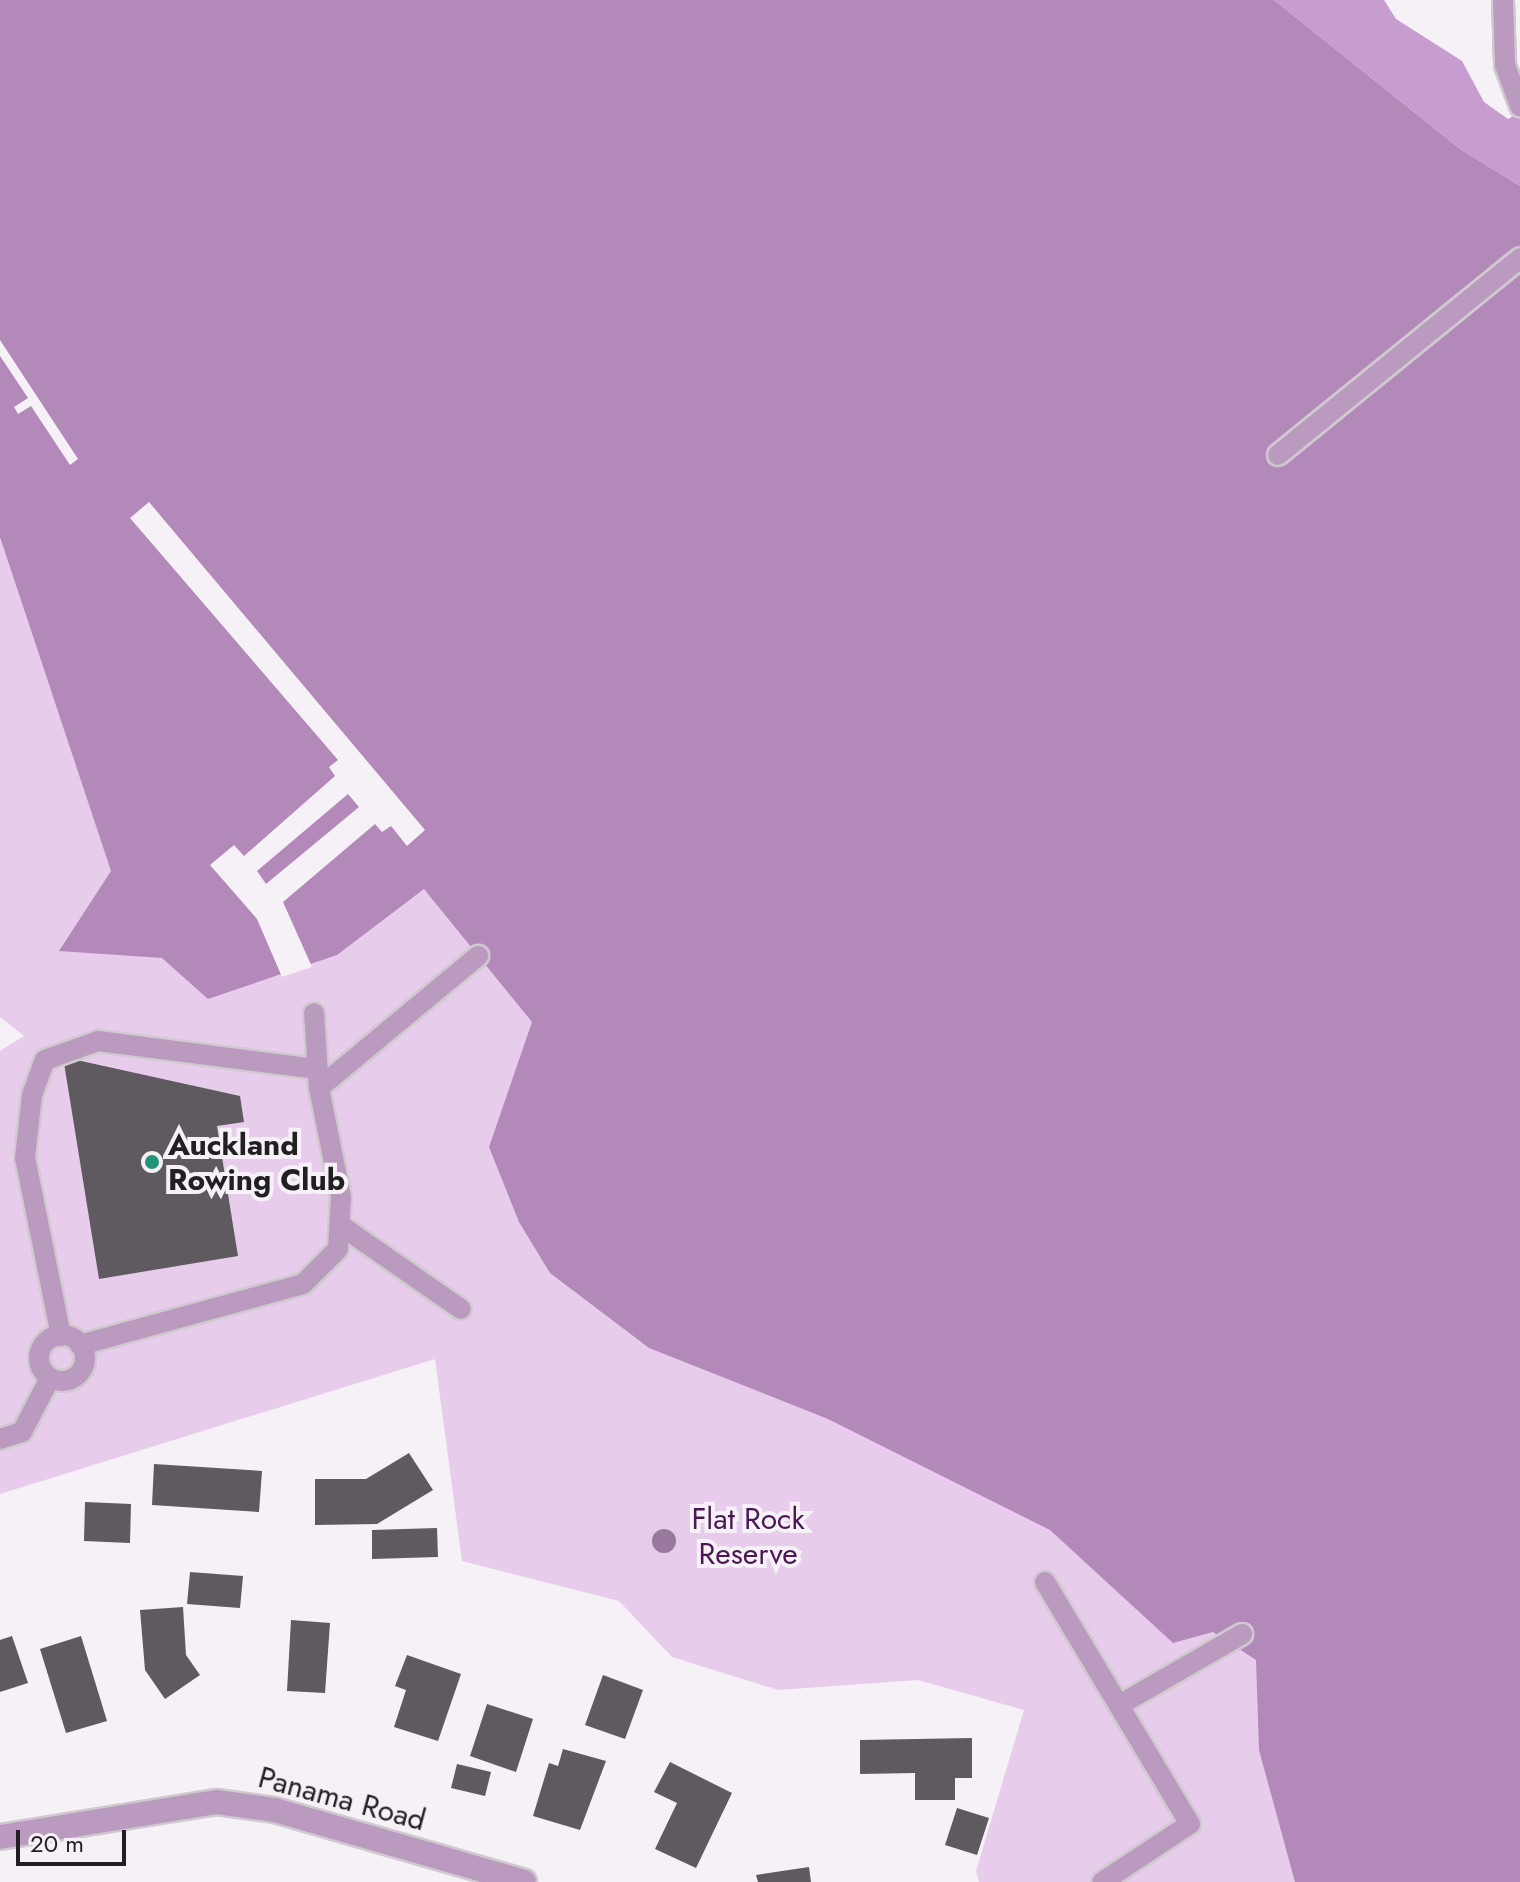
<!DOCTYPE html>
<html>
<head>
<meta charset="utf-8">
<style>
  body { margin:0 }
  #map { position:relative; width:1520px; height:1882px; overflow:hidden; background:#f6f0f7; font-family:Jost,sans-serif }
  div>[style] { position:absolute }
  .green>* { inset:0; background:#e8ccec }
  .forest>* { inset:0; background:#c79cce }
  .water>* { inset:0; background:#b389ba }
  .pier>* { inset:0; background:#f6f0f7 }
  .building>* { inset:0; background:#5e5a5f }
  .roads { filter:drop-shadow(2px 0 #d0cad0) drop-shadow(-2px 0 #d0cad0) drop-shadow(0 2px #d0cad0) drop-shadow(0 -2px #d0cad0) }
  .lane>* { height:20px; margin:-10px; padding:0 10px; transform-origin:10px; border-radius:10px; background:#bb9ac0 }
  .lane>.ring { margin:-10px; padding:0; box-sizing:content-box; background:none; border:20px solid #bb9ac0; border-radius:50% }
  .street>* { height:24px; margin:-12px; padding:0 12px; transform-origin:12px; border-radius:12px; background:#bb9ac0 }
  .trees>* { width:24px; height:24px; margin:-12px; border-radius:50%; background:#98799d }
  .dots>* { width:22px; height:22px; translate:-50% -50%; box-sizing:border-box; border:4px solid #f6f0f7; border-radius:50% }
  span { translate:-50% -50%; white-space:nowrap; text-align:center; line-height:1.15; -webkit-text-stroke:8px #f6f0f7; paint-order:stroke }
  .poi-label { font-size:30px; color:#211f21; font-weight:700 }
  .left { translate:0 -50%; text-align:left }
  .park-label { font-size:30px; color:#4b1754 }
  .street-label { font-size:30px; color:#211f21 }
  .scale { position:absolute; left:16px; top:1830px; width:110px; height:36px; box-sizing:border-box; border:4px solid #211f21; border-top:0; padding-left:10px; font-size:24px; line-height:28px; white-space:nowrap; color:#211f21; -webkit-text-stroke:6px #f6f0f7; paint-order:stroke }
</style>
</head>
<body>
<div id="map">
  <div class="green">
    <i style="clip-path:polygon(0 416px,485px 849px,1238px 1615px,1393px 1882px,979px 1882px,976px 1871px,1024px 1710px,918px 1680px,778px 1690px,672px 1657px,619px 1601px,462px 1561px,435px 1359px,0 1494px,0 1051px,24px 1036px,0 1017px)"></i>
  </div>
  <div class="forest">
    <i style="clip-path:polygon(1274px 0,1384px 0,1396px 19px,1462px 61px,1484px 102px,1508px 119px,1520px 112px,1520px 186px,1460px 149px)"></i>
  </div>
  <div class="water">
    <i style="clip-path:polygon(0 0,1274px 0,1460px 149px,1520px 186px,1520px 1882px,1295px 1882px,1259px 1750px,1256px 1660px,1213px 1632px,1173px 1643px,1050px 1530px,828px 1419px,649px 1348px,550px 1273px,519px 1222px,489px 1147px,532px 1022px,424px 889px,337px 955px,208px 999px,162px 958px,59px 951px,111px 871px,0 537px)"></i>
  </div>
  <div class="pier">
    <i style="clip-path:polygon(0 340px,78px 459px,70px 465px,31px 406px,18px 414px,14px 407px,28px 398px,0 356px)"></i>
    <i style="clip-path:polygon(evenodd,149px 502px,425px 830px,407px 846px,391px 826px,382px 832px,375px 824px,283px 902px,312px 967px,282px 977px,257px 919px,210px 865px,234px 845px,244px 856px,335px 776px,329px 767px,338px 760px,130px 518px,149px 502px,348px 794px,359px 807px,266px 884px,257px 871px,348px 794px)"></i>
  </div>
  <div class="building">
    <i style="clip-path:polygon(63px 1057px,240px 1096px,244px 1122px,217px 1126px,238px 1256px,99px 1279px)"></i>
    <i style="clip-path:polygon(409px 1453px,433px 1490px,377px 1524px,315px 1525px,315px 1479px,366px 1479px)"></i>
    <i style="clip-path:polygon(154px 1464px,262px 1471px,259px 1512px,152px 1505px)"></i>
    <i style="clip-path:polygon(85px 1502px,131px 1504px,130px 1543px,84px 1541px)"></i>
    <i style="clip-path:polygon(437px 1528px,438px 1557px,372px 1559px,372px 1530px)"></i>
    <i style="clip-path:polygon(190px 1572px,243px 1576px,240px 1608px,187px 1604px)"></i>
    <i style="clip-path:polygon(183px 1607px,186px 1655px,200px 1675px,165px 1699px,145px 1670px,140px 1610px)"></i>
    <i style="clip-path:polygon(291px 1620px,330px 1623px,325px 1693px,287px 1691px)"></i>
    <i style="clip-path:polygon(12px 1636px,28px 1683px,0 1692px,0 1640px)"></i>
    <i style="clip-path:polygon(81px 1636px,107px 1721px,66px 1733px,40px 1649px)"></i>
    <i style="clip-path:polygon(407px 1655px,461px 1674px,438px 1741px,394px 1727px,406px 1690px,395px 1686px)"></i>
    <i style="clip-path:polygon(603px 1675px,643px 1690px,625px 1739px,585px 1725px)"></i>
    <i style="clip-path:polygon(487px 1704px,533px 1719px,516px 1772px,470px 1756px)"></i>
    <i style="clip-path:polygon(972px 1738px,972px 1778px,955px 1778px,955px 1800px,915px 1800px,915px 1773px,860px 1774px,860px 1740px)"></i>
    <i style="clip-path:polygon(563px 1749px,606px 1761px,580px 1830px,533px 1816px,549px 1763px,558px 1766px)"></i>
    <i style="clip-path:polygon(670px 1762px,732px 1793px,696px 1868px,655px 1849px,677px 1803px,654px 1792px)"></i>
    <i style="clip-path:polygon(457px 1764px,491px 1772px,485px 1796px,451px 1788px)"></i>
    <i style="clip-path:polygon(957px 1808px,989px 1818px,977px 1855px,945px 1845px)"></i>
    <i style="clip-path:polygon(809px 1867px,811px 1882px,758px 1882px,756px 1875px)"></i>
  </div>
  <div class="roads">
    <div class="lane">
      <i style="left:1503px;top:0;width:65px;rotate:88.2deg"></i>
      <i style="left:1505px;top:65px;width:44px;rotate:69.9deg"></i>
      <i style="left:1278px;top:455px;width:312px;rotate:-39.1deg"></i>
      <i style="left:319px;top:1088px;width:207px;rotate:-39.7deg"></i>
      <i style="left:340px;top:1225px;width:147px;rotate:34.8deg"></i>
      <i class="ring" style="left:39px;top:1335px;width:26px;height:26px"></i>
      <i style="left:61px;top:1336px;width:182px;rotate:-101.4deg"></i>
      <i style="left:25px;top:1158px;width:63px;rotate:-83.7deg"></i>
      <i style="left:32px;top:1095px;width:37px;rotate:-70deg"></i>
      <i style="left:45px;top:1060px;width:56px;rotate:-19.7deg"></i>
      <i style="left:98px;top:1041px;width:221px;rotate:7.3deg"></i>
      <i style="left:80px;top:1345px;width:231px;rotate:-15.3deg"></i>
      <i style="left:303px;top:1284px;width:49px;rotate:-45deg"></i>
      <i style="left:338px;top:1249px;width:52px;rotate:-86.7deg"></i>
      <i style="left:341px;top:1197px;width:111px;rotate:-101.4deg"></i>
      <i style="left:319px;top:1088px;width:75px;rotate:-93.8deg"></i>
      <i style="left:0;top:1439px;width:23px;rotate:-18deg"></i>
      <i style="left:22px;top:1432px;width:61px;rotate:-62.6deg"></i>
      <i style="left:1045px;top:1582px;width:282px;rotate:59.1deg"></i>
      <i style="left:1190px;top:1824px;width:105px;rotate:146.6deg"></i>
      <i style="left:1121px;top:1704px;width:140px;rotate:-30deg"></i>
    </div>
    <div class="street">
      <i style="left:0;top:1837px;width:220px;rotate:-9.2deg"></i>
      <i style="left:217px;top:1802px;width:59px;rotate:7.9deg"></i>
      <i style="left:275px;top:1810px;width:259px;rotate:16.1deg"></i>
    </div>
  </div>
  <div class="trees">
    <i style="left:664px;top:1541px"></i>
  </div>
  <div class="dots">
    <i style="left:152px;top:1162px;background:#219477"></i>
  </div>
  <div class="poi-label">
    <span class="left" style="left:168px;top:1162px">Auckland<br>Rowing Club</span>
  </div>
  <div class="park-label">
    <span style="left:748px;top:1536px">Flat Rock<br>Reserve</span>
  </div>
  <div class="street-label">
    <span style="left:342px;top:1799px;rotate:15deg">Panama Road</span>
  </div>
  <div class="scale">20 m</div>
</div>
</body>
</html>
